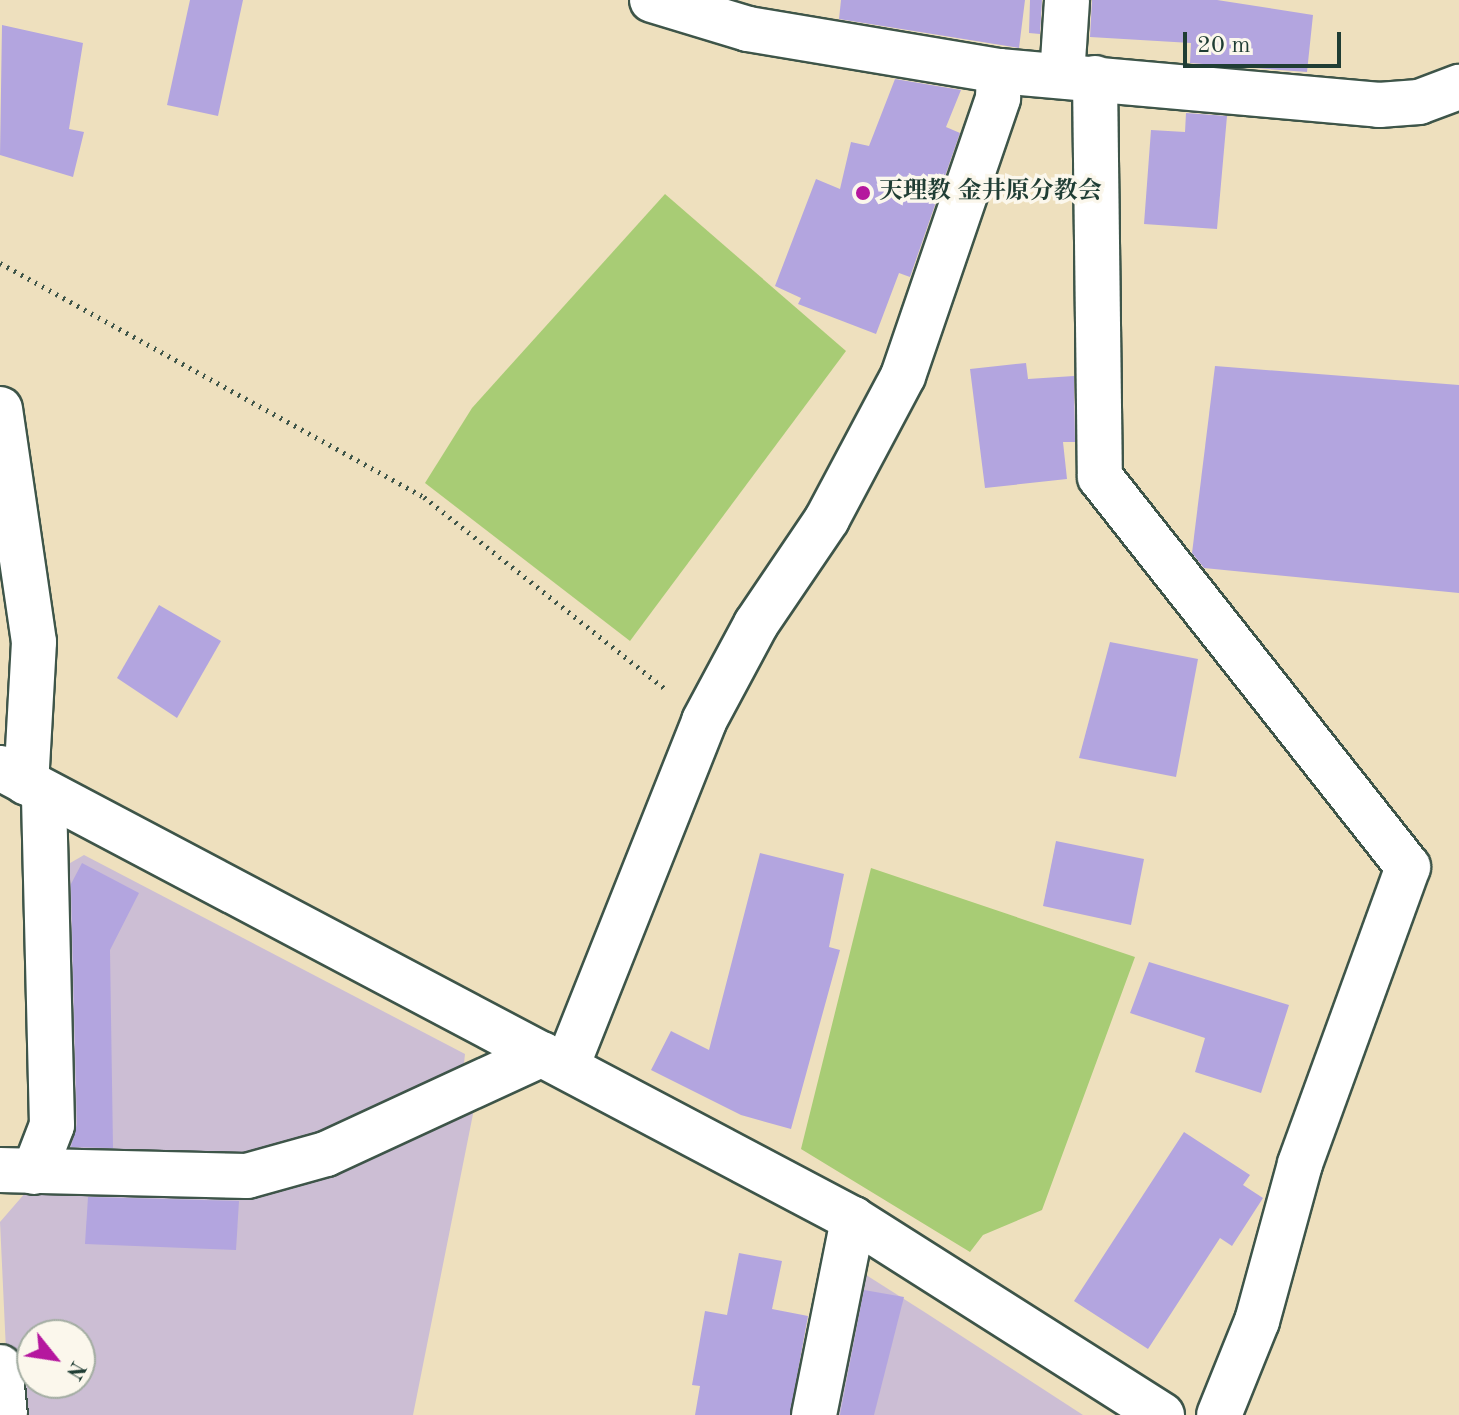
<!DOCTYPE html>
<html>
<head>
<meta charset="utf-8">
<style>
  body { margin:0 }
  #map { position:relative; width:1459px; height:1415px; overflow:hidden; background:#eee0be; font-family:"Old Standard TT","Noto Serif JP",serif }
  div>[style] { position:absolute }
  .industrial>* { inset:0; background:#ccbed4 }
  .green>* { inset:0; background:#a8cc75 }
  .building>* { inset:0; background:#b3a5df }
  .path>* { height:5px; margin-top:-2.5px; transform-origin:0; background:repeating-linear-gradient(90deg,#3e5549 0 2px,transparent 0 8px) }
  .roads { filter:drop-shadow(2px 0 #3e5549) drop-shadow(-2px 0 #3e5549) drop-shadow(0 2px #3e5549) drop-shadow(0 -2px #3e5549) }
  .minor>* { height:44px; margin:-22px; padding:0 22px; transform-origin:22px; border-radius:22px; background:#fff }
  .dots>* { width:22px; height:22px; translate:-50% -50%; box-sizing:border-box; border:4px solid #fbf7ec; border-radius:50% }
  span { translate:-50% -50%; white-space:nowrap; text-align:center; line-height:1.15; -webkit-text-stroke:7px #fbf7ec; paint-order:stroke }
  .poi-label { font-size:24px; color:#1f3d34; font-weight:700 }
  .left { translate:0 -50%; text-align:left }
  .north { position:absolute; left:16px; top:1319px; width:80px; height:80px; box-sizing:border-box; background:#fbf7ec; border:2px solid #a3ada2; border-radius:50%; rotate:120deg; font-size:22px; font-weight:700; line-height:32px; text-align:center; color:#1f3d34 }
  .north::after { content:''; display:block; margin:auto; width:28px; height:36px; background:#b5179e; clip-path:polygon(50% 0,100% 100%,50% 72%,0 100%) }
  .scale { position:absolute; left:1183px; top:32px; width:158px; height:36px; box-sizing:border-box; border:4px solid #1f3d34; border-top:0; padding-left:10px; font-size:24px; line-height:28px; white-space:nowrap; color:#1f3d34; -webkit-text-stroke:6px #fbf7ec; paint-order:stroke }
</style>
</head>
<body>
<div id="map">
  <div class="industrial">
    <i style="clip-path:polygon(84px 855px,465px 1054px,463px 1073px,249px 1159px,91px 1166px,70px 1149px,58px 870px)"></i>
    <i style="clip-path:polygon(evenodd,475px 1104px,413px 1415px,9px 1415px,0 1222px,26px 1192px,237px 1194px,475px 1104px,32px 1335px,80px 1335px,80px 1383px,32px 1383px,32px 1335px)"></i>
    <i style="clip-path:polygon(863px 1273px,926px 1313px,1083px 1415px,831px 1415px)"></i>
  </div>
  <div class="green">
    <i style="clip-path:polygon(665px 194px,846px 351px,630px 641px,425px 483px,472px 408px)"></i>
    <i style="clip-path:polygon(871px 868px,1135px 957px,1042px 1210px,983px 1235px,970px 1252px,801px 1149px)"></i>
  </div>
  <div class="building">
    <i style="clip-path:polygon(190px 0,243px 0,218px 116px,167px 105px)"></i>
    <i style="clip-path:polygon(841px 0,1025px 0,1019px 48px,839px 19px)"></i>
    <i style="clip-path:polygon(1030px 0,1042px 0,1040px 34px,1029px 33px)"></i>
    <i style="clip-path:polygon(1092px 0,1217px 0,1313px 15px,1307px 72px,1190px 63px,1191px 43px,1090px 37px)"></i>
    <i style="clip-path:polygon(2px 25px,83px 43px,69px 129px,84px 132px,73px 177px,0 155px)"></i>
    <i style="clip-path:polygon(895px 79px,961px 90px,946px 127px,960px 133px,910px 277px,899px 273px,876px 334px,798px 304px,801px 298px,775px 286px,816px 179px,840px 189px,851px 142px,869px 146px)"></i>
    <i style="clip-path:polygon(1186px 113px,1227px 116px,1217px 229px,1144px 224px,1151px 130px,1185px 132px)"></i>
    <i style="clip-path:polygon(1026px 363px,1028px 379px,1074px 376px,1075px 442px,1063px 442px,1067px 479px,985px 488px,970px 369px)"></i>
    <i style="clip-path:polygon(1215px 366px,1459px 385px,1459px 593px,1204px 568px,1192px 553px)"></i>
    <i style="clip-path:polygon(159px 605px,221px 641px,177px 718px,117px 678px)"></i>
    <i style="clip-path:polygon(1110px 642px,1198px 659px,1176px 777px,1079px 758px)"></i>
    <i style="clip-path:polygon(1056px 841px,1144px 859px,1131px 925px,1043px 906px)"></i>
    <i style="clip-path:polygon(760px 853px,844px 874px,829px 947px,840px 950px,791px 1129px,741px 1115px,651px 1070px,671px 1031px,709px 1050px)"></i>
    <i style="clip-path:polygon(82px 863px,139px 893px,110px 950px,113px 1148px,71px 1147px,77px 1124px,71px 884px)"></i>
    <i style="clip-path:polygon(1149px 962px,1289px 1005px,1261px 1093px,1195px 1072px,1205px 1038px,1130px 1013px)"></i>
    <i style="clip-path:polygon(1184px 1132px,1250px 1175px,1243px 1185px,1263px 1198px,1232px 1246px,1220px 1238px,1148px 1349px,1074px 1301px)"></i>
    <i style="clip-path:polygon(88px 1197px,239px 1201px,236px 1250px,85px 1244px)"></i>
    <i style="clip-path:polygon(739px 1253px,782px 1261px,772px 1309px,808px 1316px,790px 1415px,695px 1415px,700px 1386px,692px 1385px,705px 1311px,727px 1315px)"></i>
    <i style="clip-path:polygon(864px 1290px,904px 1297px,874px 1415px,840px 1415px)"></i>
  </div>
  <div class="path">
    <i style="left:0;top:263px;width:484px;rotate:28.9deg"></i>
    <i style="left:424px;top:497px;width:310px;rotate:38.5deg"></i>
  </div>
  <div class="roads">
    <div class="minor">
      <i style="left:652px;top:0;width:100px;rotate:16.8deg"></i>
      <i style="left:748px;top:29px;width:254px;rotate:9.5deg"></i>
      <i style="left:999px;top:71px;width:382px;rotate:5.1deg"></i>
      <i style="left:1379px;top:105px;width:40px;rotate:-4.3deg"></i>
      <i style="left:1419px;top:102px;width:43px;rotate:-20.6deg"></i>
      <i style="left:1062px;top:76px;width:76px;rotate:-86.2deg"></i>
      <i style="left:1095px;top:78px;width:399px;rotate:89.3deg"></i>
      <i style="left:1100px;top:477px;width:497px;rotate:51.7deg"></i>
      <i style="left:1408px;top:867px;width:316px;rotate:110deg"></i>
      <i style="left:1300px;top:1164px;width:163px;rotate:105.3deg"></i>
      <i style="left:1257px;top:1321px;width:101px;rotate:112deg"></i>
      <i style="left:0;top:409px;width:235px;rotate:81.7deg"></i>
      <i style="left:34px;top:642px;width:141px;rotate:93.2deg"></i>
      <i style="left:0;top:768px;width:965px;rotate:27.87deg"></i>
      <i style="left:853px;top:1219px;width:366px;rotate:32.4deg"></i>
      <i style="left:567px;top:1066px;width:371px;rotate:-68.3deg"></i>
      <i style="left:704px;top:721px;width:110px;rotate:-61.8deg"></i>
      <i style="left:756px;top:624px;width:127px;rotate:-55.9deg"></i>
      <i style="left:827px;top:519px;width:162px;rotate:-62deg"></i>
      <i style="left:903px;top:376px;width:294px;rotate:-71.1deg"></i>
      <i style="left:998px;top:98px;width:27px;rotate:-88deg"></i>
      <i style="left:0;top:1170px;width:247px;rotate:1.4deg"></i>
      <i style="left:247px;top:1176px;width:82px;rotate:-15.6deg"></i>
      <i style="left:326px;top:1154px;width:238px;rotate:-24.8deg"></i>
      <i style="left:34px;top:1172px;width:50px;rotate:-69deg"></i>
      <i style="left:52px;top:1125px;width:333px;rotate:-91.4deg"></i>
      <i style="left:0;top:1367px;width:48px;rotate:84.1deg"></i>
      <i style="left:814px;top:1415px;width:200px;rotate:-78.7deg"></i>
    </div>
  </div>
  <div class="dots">
    <i style="left:863px;top:193px;background:#b5179e"></i>
  </div>
  <div class="poi-label">
    <span class="left" style="left:879px;top:193px">天理教 金井原分教会</span>
  </div>
  <div class="north">N</div>
  <div class="scale">20 m</div>
</div>
</body>
</html>
